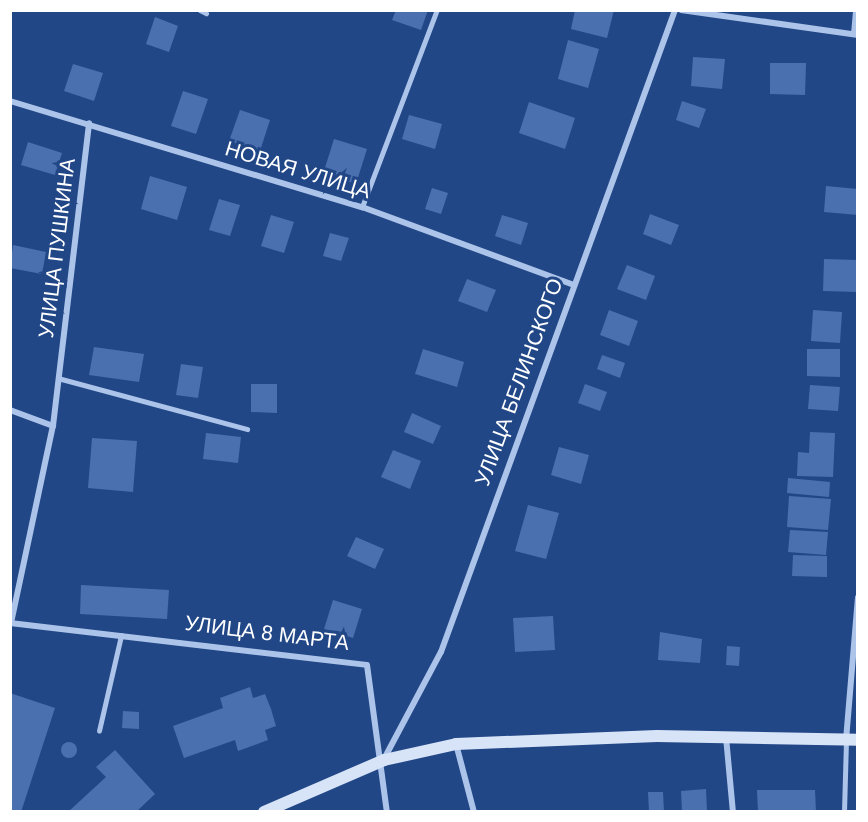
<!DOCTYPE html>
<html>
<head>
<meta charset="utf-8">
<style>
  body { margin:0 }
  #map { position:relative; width:868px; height:822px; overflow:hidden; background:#224787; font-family:Arial,sans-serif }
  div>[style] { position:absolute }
  .building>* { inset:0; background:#4b70af }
  .round { border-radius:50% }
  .service>* { height:4.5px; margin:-2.25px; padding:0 2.25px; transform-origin:2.25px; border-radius:2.25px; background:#acc4e9 }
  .minor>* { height:6px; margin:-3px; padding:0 3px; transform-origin:3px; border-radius:3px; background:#acc4e9 }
  .secondary>* { height:12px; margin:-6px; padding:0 6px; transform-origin:6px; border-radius:6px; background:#d7e3f7 }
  span { translate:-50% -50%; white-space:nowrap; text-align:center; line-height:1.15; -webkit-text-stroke:6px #224787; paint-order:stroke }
  .street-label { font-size:21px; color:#fff }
  .frame { position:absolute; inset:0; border:12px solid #fff; pointer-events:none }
</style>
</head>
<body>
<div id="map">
  <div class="building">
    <i style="clip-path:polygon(396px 10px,428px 10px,421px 30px,392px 20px)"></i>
    <i style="clip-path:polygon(575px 10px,614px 10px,607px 38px,571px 29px)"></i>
    <i style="clip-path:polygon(155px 17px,178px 26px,169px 52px,146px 44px)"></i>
    <i style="clip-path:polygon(568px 40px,599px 49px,588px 88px,558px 79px)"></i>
    <i style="clip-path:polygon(693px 57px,725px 59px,722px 89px,691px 86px)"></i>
    <i style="clip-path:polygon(770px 63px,806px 63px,805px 95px,770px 94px)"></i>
    <i style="clip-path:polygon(73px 64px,103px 73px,94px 101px,64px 91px)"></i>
    <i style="clip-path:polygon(183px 91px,208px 99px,196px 134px,171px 126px)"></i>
    <i style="clip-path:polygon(682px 101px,706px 109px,699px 128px,676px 120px)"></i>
    <i style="clip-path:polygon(529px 102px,575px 118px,565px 149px,519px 133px)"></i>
    <i style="clip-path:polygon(240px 110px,270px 120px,260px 151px,229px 141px)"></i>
    <i style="clip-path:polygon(409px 115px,442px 124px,435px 149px,402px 139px)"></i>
    <i style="clip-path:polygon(334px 139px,367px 149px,356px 184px,323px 174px)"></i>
    <i style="clip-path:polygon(28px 142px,62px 153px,55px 175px,21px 165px)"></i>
    <i style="clip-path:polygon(150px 176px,187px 187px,177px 220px,141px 209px)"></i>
    <i style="clip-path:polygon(826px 186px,858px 189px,858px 215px,824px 212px)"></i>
    <i style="clip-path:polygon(432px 188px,448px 193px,441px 214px,425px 209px)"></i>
    <i style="clip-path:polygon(219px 199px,240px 205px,230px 236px,209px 230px)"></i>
    <i style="clip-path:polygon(650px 214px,679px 225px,671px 245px,643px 234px)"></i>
    <i style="clip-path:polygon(271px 215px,294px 222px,284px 253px,261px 246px)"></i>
    <i style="clip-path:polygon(502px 215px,528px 223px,521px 245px,495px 236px)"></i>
    <i style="clip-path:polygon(330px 233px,349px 238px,341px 261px,323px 256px)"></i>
    <i style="clip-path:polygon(13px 245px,46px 252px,42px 274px,10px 268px)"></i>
    <i style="clip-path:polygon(824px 259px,858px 260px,858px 292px,823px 291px)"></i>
    <i style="clip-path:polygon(627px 265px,655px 276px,646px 300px,617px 289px)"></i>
    <i style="clip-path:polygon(467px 279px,496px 290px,487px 312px,458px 301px)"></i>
    <i style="clip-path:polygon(609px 310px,638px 321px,629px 346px,600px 335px)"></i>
    <i style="clip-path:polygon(813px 310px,842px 312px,840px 343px,811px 341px)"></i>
    <i style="clip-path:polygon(94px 347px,144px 354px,139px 382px,89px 375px)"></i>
    <i style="clip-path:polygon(423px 349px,464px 362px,457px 387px,415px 374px)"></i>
    <i style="clip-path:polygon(807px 349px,840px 349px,840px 377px,807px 376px)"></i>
    <i style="clip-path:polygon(602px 355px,625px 363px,620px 378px,597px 369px)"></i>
    <i style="clip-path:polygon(181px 364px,203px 367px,198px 398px,176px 395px)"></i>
    <i style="clip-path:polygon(251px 384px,277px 384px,277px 413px,251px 412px)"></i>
    <i style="clip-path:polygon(585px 384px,607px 392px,600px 411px,578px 403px)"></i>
    <i style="clip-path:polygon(810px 385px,840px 387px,838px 411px,808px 409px)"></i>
    <i style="clip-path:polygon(412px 413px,441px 426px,433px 444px,404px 432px)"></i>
    <i style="clip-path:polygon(810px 432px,835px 433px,833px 477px,797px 476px,798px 452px,809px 453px)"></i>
    <i style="clip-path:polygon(206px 433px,241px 437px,238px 463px,203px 459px)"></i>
    <i style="clip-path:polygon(92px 438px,137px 441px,133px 492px,88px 488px)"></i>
    <i style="clip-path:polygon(559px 447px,589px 455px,581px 484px,551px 475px)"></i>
    <i style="clip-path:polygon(393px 450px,421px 461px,410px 489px,381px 477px)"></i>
    <i style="clip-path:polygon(788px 478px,830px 482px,829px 497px,787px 493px)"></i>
    <i style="clip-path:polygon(789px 496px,831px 499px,828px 530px,787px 527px)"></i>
    <i style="clip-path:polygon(528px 505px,559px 513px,546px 559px,515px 551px)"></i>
    <i style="clip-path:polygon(790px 530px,828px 532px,826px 555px,788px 552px)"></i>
    <i style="clip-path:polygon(356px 537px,384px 549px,375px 569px,347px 556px)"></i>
    <i style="clip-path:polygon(793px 555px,827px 556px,827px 577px,792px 576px)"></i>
    <i style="clip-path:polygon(81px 585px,169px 590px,167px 619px,80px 614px)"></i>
    <i style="clip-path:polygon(333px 600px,362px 609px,353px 638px,324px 629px)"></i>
    <i style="clip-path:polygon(553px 616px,555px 650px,515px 652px,513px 618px)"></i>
    <i style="clip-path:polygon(660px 632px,702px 639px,700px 663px,658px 660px)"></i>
    <i style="clip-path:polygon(727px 646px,740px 647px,739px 666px,726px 665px)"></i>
    <i style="clip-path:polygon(250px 687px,253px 698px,265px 694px,271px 709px,276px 726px,265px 730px,268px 740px,238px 751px,235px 740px,184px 758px,173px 726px,223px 708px,220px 698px)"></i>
    <i style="clip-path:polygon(10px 693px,55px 708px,21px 812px,10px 812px)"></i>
    <i style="clip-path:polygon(123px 711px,139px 712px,139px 729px,122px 728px)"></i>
    <i class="round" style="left:61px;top:742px;width:16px;height:16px"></i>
    <i style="clip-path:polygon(115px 750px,155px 794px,136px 812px,68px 812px,106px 777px,96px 767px)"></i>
    <i style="clip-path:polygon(706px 789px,707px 812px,682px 812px,681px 791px)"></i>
    <i style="clip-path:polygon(757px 790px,815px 790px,816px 812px,758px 812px)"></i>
    <i style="clip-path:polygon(648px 792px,663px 792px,664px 812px,649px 812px)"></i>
  </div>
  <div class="service">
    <i style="left:200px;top:10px;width:7px;rotate:27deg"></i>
    <i style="left:853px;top:34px;width:24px;rotate:-85deg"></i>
    <i style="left:362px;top:207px;width:211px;rotate:-69.2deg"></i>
    <i style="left:58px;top:378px;width:196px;rotate:15.1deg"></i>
    <i style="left:99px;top:731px;width:98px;rotate:-77deg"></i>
    <i style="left:844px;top:812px;width:70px;rotate:-88.4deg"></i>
  </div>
  <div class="minor">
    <i style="left:681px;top:10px;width:179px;rotate:8deg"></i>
    <i style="left:10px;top:101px;width:368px;rotate:16.8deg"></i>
    <i style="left:362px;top:207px;width:223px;rotate:20.2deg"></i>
    <i style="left:10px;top:410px;width:46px;rotate:20.4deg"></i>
    <i style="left:10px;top:623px;width:359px;rotate:6.7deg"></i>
    <i style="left:367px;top:665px;width:148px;rotate:82.3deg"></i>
    <i style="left:11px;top:623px;width:201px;rotate:-78deg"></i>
    <i style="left:53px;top:426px;width:305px;rotate:-83.2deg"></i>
    <i style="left:726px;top:737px;width:75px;rotate:84.7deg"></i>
    <i style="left:846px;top:740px;width:143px;rotate:-85.2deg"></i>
    <i style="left:456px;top:744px;width:70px;rotate:75.2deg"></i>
    <i style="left:384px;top:759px;width:121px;rotate:-62deg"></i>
    <i style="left:441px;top:652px;width:683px;rotate:-69.97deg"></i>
  </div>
  <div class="secondary">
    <i style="left:264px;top:812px;width:131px;rotate:-23.4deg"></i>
    <i style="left:384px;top:760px;width:74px;rotate:-12.5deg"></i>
    <i style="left:456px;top:744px;width:201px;rotate:-2.3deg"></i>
    <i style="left:657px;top:736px;width:201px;rotate:1.1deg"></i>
  </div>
  <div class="street-label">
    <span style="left:298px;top:170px;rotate:17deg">НОВАЯ УЛИЦА</span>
    <span style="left:57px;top:248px;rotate:-83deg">УЛИЦА ПУШКИНА</span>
    <span style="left:519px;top:382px;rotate:-70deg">УЛИЦА БЕЛИНСКОГО</span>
    <span style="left:267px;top:633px;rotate:7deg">УЛИЦА 8 МАРТА</span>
  </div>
  <div class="frame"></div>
</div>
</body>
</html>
